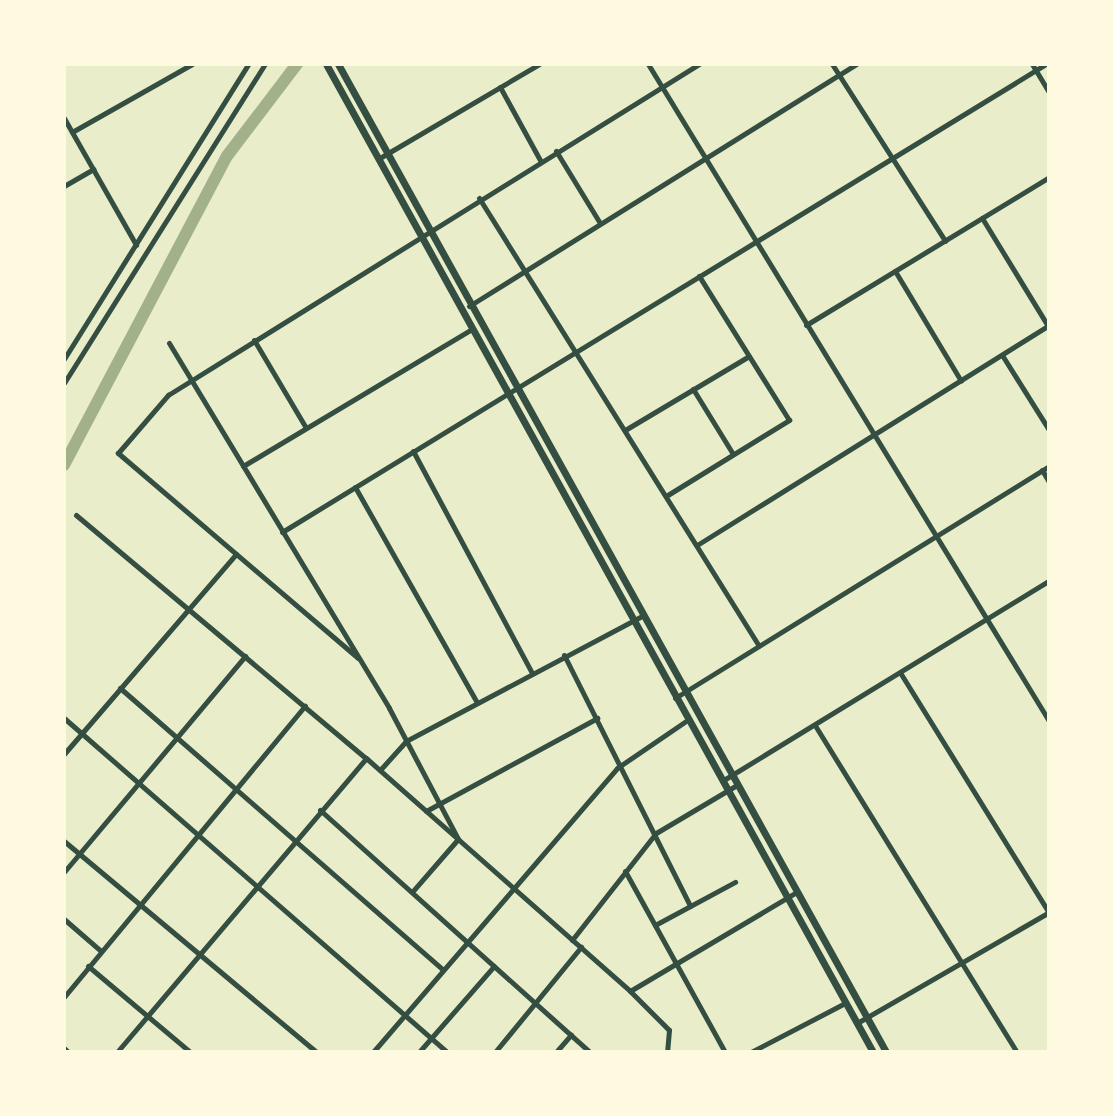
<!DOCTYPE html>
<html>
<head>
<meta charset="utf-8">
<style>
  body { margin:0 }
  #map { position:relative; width:1113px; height:1116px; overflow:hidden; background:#e9edc9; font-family:"Space Grotesk",sans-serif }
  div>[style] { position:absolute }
  .canal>* { height:12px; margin:-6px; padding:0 6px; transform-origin:6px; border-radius:6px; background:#a3b18a }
  .minor>* { height:5px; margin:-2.5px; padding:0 2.5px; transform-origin:2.5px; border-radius:2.5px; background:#344e41 }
  .secondary>* { height:7px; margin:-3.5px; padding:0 3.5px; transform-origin:3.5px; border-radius:3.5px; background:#344e41 }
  span { translate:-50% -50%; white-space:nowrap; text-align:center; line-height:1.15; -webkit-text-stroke:6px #fefae0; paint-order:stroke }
  .frame { position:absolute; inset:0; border:66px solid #fefae0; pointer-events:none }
</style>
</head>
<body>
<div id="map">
  <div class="canal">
    <i style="left:64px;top:465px;width:349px;rotate:-62.2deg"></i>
    <i style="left:227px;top:156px;width:116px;rotate:-52.7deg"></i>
  </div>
  <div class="minor">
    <i style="left:648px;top:64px;width:770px;rotate:58.6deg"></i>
    <i style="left:832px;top:64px;width:210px;rotate:57.4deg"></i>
    <i style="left:1032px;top:64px;width:33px;rotate:59deg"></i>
    <i style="left:500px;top:87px;width:83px;rotate:61.3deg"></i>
    <i style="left:64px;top:118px;width:146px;rotate:60.4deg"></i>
    <i style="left:72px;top:132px;width:138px;rotate:-29.5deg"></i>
    <i style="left:556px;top:151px;width:84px;rotate:58.6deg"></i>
    <i style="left:378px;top:159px;width:187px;rotate:-30.5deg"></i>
    <i style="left:64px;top:186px;width:34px;rotate:-30deg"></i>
    <i style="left:479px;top:198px;width:528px;rotate:57.99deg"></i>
    <i style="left:982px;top:218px;width:127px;rotate:58.6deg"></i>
    <i style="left:895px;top:271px;width:128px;rotate:59deg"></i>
    <i style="left:469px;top:306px;width:457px;rotate:-32deg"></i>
    <i style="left:806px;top:325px;width:285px;rotate:-31.3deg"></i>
    <i style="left:254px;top:340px;width:102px;rotate:59.4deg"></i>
    <i style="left:169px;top:343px;width:426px;rotate:58.9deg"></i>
    <i style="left:389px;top:708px;width:148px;rotate:62.2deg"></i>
    <i style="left:458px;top:839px;width:70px;rotate:131deg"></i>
    <i style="left:1002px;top:355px;width:89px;rotate:57.9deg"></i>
    <i style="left:64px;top:359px;width:348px;rotate:-58deg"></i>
    <i style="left:64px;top:383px;width:377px;rotate:-57.8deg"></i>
    <i style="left:693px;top:389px;width:76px;rotate:58.4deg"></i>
    <i style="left:625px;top:430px;width:144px;rotate:-30.8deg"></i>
    <i style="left:413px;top:451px;width:252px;rotate:61.8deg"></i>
    <i style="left:243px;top:466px;width:267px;rotate:-30.9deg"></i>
    <i style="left:1042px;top:470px;width:14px;rotate:60deg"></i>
    <i style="left:355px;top:487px;width:248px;rotate:60.5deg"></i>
    <i style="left:666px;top:496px;width:145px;rotate:-31.7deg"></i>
    <i style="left:789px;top:420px;width:170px;rotate:-122deg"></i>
    <i style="left:76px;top:515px;width:378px;rotate:40deg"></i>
    <i style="left:366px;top:758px;width:352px;rotate:41.4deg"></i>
    <i style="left:630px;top:991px;width:55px;rotate:45deg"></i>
    <i style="left:669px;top:1030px;width:22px;rotate:95deg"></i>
    <i style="left:282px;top:532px;width:896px;rotate:-31.49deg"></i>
    <i style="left:697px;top:545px;width:415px;rotate:-32deg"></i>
    <i style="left:564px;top:655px;width:281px;rotate:63.3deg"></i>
    <i style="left:358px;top:658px;width:316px;rotate:-139.5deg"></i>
    <i style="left:118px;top:453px;width:77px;rotate:-49.2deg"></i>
    <i style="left:168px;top:395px;width:626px;rotate:-31.94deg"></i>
    <i style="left:901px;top:674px;width:281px;rotate:58.2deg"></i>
    <i style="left:120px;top:688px;width:427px;rotate:41.1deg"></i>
    <i style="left:675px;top:698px;width:440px;rotate:-31.8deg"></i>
    <i style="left:64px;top:718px;width:508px;rotate:41.09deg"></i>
    <i style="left:816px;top:727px;width:382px;rotate:58.3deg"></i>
    <i style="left:64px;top:754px;width:264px;rotate:-49.3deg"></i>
    <i style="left:380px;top:770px;width:39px;rotate:-48deg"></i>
    <i style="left:406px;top:741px;width:267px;rotate:-27.9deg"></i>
    <i style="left:722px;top:781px;width:383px;rotate:-31.5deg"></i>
    <i style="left:320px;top:810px;width:363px;rotate:41.9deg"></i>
    <i style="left:426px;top:811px;width:195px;rotate:-28.5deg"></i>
    <i style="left:64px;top:841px;width:329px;rotate:39.9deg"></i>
    <i style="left:625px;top:871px;width:207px;rotate:61.1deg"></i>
    <i style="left:64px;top:872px;width:282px;rotate:-50deg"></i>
    <i style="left:64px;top:919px;width:49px;rotate:40.9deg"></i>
    <i style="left:655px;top:925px;width:91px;rotate:-28.3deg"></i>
    <i style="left:572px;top:940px;width:136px;rotate:-51.9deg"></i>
    <i style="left:656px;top:833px;width:94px;rotate:-30.7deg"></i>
    <i style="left:88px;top:966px;width:133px;rotate:40.1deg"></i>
    <i style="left:630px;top:991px;width:194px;rotate:-30.7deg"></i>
    <i style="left:64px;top:997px;width:378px;rotate:-50.4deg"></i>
    <i style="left:857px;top:1023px;width:222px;rotate:-30deg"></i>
    <i style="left:64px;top:1048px;width:6px;rotate:45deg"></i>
    <i style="left:117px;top:1052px;width:385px;rotate:-49.7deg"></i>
    <i style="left:373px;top:1052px;width:374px;rotate:-49.3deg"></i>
    <i style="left:617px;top:768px;width:83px;rotate:-34.3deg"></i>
    <i style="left:419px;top:1052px;width:114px;rotate:-48.9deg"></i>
    <i style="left:495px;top:1052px;width:136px;rotate:-50.7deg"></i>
    <i style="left:556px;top:1052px;width:23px;rotate:-49deg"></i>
    <i style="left:751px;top:1052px;width:106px;rotate:-27.5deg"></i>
  </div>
  <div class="secondary">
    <i style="left:326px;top:64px;width:1129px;rotate:61.03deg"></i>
    <i style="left:338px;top:64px;width:1130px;rotate:60.98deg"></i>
  </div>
  <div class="frame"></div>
</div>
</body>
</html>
